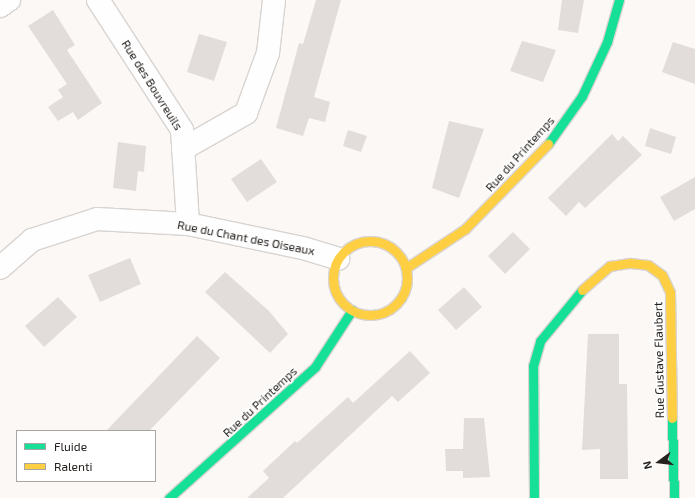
<!DOCTYPE html>
<html>
<head>
<meta charset="utf-8">
<style>
  body { margin:0 }
  #map { position:relative; width:695px; height:498px; overflow:hidden; background:#fbf8f6; font-family:"Exo 2",sans-serif }
  div>[style] { position:absolute }
  .building>* { inset:0; background:#e2dddb }
  .roads { filter:drop-shadow(1px 0 #d8d4d1) drop-shadow(-1px 0 #d8d4d1) drop-shadow(0 1px #d8d4d1) drop-shadow(0 -1px #d8d4d1) }
  .street>* { height:22px; margin:-11px; padding:0 11px; transform-origin:11px; border-radius:11px; background:#fefefe }
  .fast>* { height:9px; margin:-4.5px; padding:0 4.5px; transform-origin:4.5px; border-radius:4.5px; background:#16e098 }
  .slow>* { height:9px; margin:-4.5px; padding:0 4.5px; transform-origin:4.5px; border-radius:4.5px; background:#ffcf43 }
  .slow>.ring { margin:-4.5px; padding:0; box-sizing:content-box; background:none; border:9px solid #ffcf43; border-radius:50% }
  span { translate:-50% -50%; white-space:nowrap; text-align:center; line-height:1.15; -webkit-text-stroke:3.5px #fff; paint-order:stroke }
  .street-label { font-size:12px; color:#26211e }
  .legend { position:absolute; left:16px; top:430px; width:140px; height:52px; box-sizing:border-box; background:#fff; border:1px solid #a8a6a5; margin:0; padding:5px 7px; list-style:none; font-size:12px; color:#26211e }
  .legend li { display:flex; align-items:center; gap:8px; height:20px }
  .legend b { width:20px; border:1px solid #a8a6a5 }
  .north { position:absolute; left:639px; top:442px; width:40px; height:40px; -webkit-text-stroke:3px #fff; paint-order:stroke; rotate:255deg; font-size:11px; font-weight:700; line-height:16px; text-align:center; color:#26211e }
  .north::after { content:''; display:block; margin:auto; width:14px; height:18px; background:#26211e; clip-path:polygon(50% 0,100% 100%,50% 72%,0 100%) }
</style>
</head>
<body>
<div id="map">
  <div class="building">
    <i style="clip-path:polygon(316px 0,341px 0,314px 97px,330px 102px,325px 122px,309px 118px,303px 136px,276px 128px,299px 43px,303px 44px)"></i>
    <i style="clip-path:polygon(562px 0,584px 0,578px 33px,558px 30px)"></i>
    <i style="clip-path:polygon(53px 10px,75px 45px,67px 50px,102px 103px,78px 120px,73px 112px,58px 121px,48px 107px,63px 97px,58px 90px,67px 84px,28px 26px)"></i>
    <i style="clip-path:polygon(199px 34px,227px 42px,214px 81px,187px 72px)"></i>
    <i style="clip-path:polygon(522px 41px,556px 50px,543px 82px,510px 71px)"></i>
    <i style="clip-path:polygon(673px 42px,695px 49px,695px 84px,662px 72px)"></i>
    <i style="clip-path:polygon(449px 121px,484px 129px,459px 198px,432px 188px)"></i>
    <i style="clip-path:polygon(650px 128px,676px 137px,671px 154px,645px 146px)"></i>
    <i style="clip-path:polygon(348px 130px,367px 136px,361px 152px,343px 146px)"></i>
    <i style="clip-path:polygon(612px 134px,618px 141px,623px 136px,642px 155px,585px 208px,579px 202px,566px 216px,548px 198px)"></i>
    <i style="clip-path:polygon(118px 142px,146px 146px,144px 172px,138px 171px,136px 191px,113px 188px)"></i>
    <i style="clip-path:polygon(261px 159px,277px 182px,247px 202px,231px 179px)"></i>
    <i style="clip-path:polygon(695px 177px,695px 209px,674px 221px,660px 197px)"></i>
    <i style="clip-path:polygon(513px 232px,530px 249px,505px 274px,488px 256px)"></i>
    <i style="clip-path:polygon(130px 258px,141px 284px,100px 302px,88px 275px)"></i>
    <i style="clip-path:polygon(225px 272px,269px 311px,288px 334px,270px 353px,205px 292px)"></i>
    <i style="clip-path:polygon(464px 287px,482px 307px,456px 330px,438px 310px)"></i>
    <i style="clip-path:polygon(58px 297px,77px 317px,44px 347px,25px 326px)"></i>
    <i style="clip-path:polygon(588px 334px,619px 334px,619px 384px,627px 384px,628px 479px,600px 479px,600px 449px,582px 450px)"></i>
    <i style="clip-path:polygon(197px 336px,220px 358px,149px 431px,106px 431px)"></i>
    <i style="clip-path:polygon(410px 351px,430px 373px,398px 402px,392px 396px,283px 498px,247px 498px,269px 478px,263px 471px,295px 441px,297px 443px,348px 397px,353px 403px)"></i>
    <i style="clip-path:polygon(464px 418px,484px 418px,490px 477px,463px 478px,463px 471px,446px 471px,445px 449px,463px 449px)"></i>
  </div>
  <div class="roads">
    <div class="street">
      <i style="left:98px;top:0;width:155px;rotate:57.1deg"></i>
      <i style="left:182px;top:130px;width:94px;rotate:86.3deg"></i>
      <i style="left:0;top:6px;width:11px;rotate:-34deg"></i>
      <i style="left:183px;top:149px;width:73px;rotate:-29.7deg"></i>
      <i style="left:246px;top:113px;width:64px;rotate:-69.9deg"></i>
      <i style="left:268px;top:53px;width:53px;rotate:-83.5deg"></i>
      <i style="left:0;top:268px;width:43px;rotate:-41.2deg"></i>
      <i style="left:32px;top:240px;width:68px;rotate:-17.9deg"></i>
      <i style="left:97px;top:219px;width:91px;rotate:3.1deg"></i>
      <i style="left:188px;top:224px;width:117px;rotate:11.8deg"></i>
      <i style="left:303px;top:248px;width:37px;rotate:17deg"></i>
    </div>
    <div class="fast">
      <i style="left:548px;top:144px;width:59px;rotate:-54.7deg"></i>
      <i style="left:582px;top:96px;width:60px;rotate:-65.2deg"></i>
      <i style="left:607px;top:42px;width:44px;rotate:-74.1deg"></i>
      <i style="left:672px;top:418px;width:80px;rotate:88.6deg"></i>
      <i style="left:169px;top:498px;width:196px;rotate:-41.9deg"></i>
      <i style="left:315px;top:367px;width:68px;rotate:-57deg"></i>
      <i style="left:534px;top:498px;width:132px;rotate:-90.4deg"></i>
      <i style="left:533px;top:366px;width:26px;rotate:-74deg"></i>
      <i style="left:540px;top:341px;width:66px;rotate:-50.5deg"></i>
    </div>
    <div class="slow">
      <i class="ring" style="left:333px;top:241px;width:65px;height:65px"></i>
      <i style="left:406px;top:268px;width:71px;rotate:-33.5deg"></i>
      <i style="left:465px;top:229px;width:119px;rotate:-45.7deg"></i>
      <i style="left:582px;top:290px;width:37px;rotate:-41deg"></i>
      <i style="left:610px;top:266px;width:20px;rotate:-9deg"></i>
      <i style="left:630px;top:263px;width:18px;rotate:6deg"></i>
      <i style="left:648px;top:265px;width:17px;rotate:36deg"></i>
      <i style="left:662px;top:275px;width:19px;rotate:65deg"></i>
      <i style="left:670px;top:292px;width:126px;rotate:89.1deg"></i>
    </div>
  </div>
  <div class="street-label">
    <span style="left:152px;top:85px;rotate:58deg">Rue des Bouvreuils</span>
    <span style="left:520px;top:154px;rotate:-48deg">Rue du Printemps</span>
    <span style="left:246px;top:238px;rotate:11deg">Rue du Chant des Oiseaux</span>
    <span style="left:659px;top:360px;rotate:-91deg">Rue Gustave Flaubert</span>
    <span style="left:260px;top:402px;rotate:-43deg">Rue du Printemps</span>
  </div>
  <ul class="legend">
  <li><b style="height:5px;background:#16e098"></b>Fluide</li>
  <li><b style="height:5px;background:#ffcf43"></b>Ralenti</li>
  </ul>
  <div class="north">N</div>
</div>
</body>
</html>
